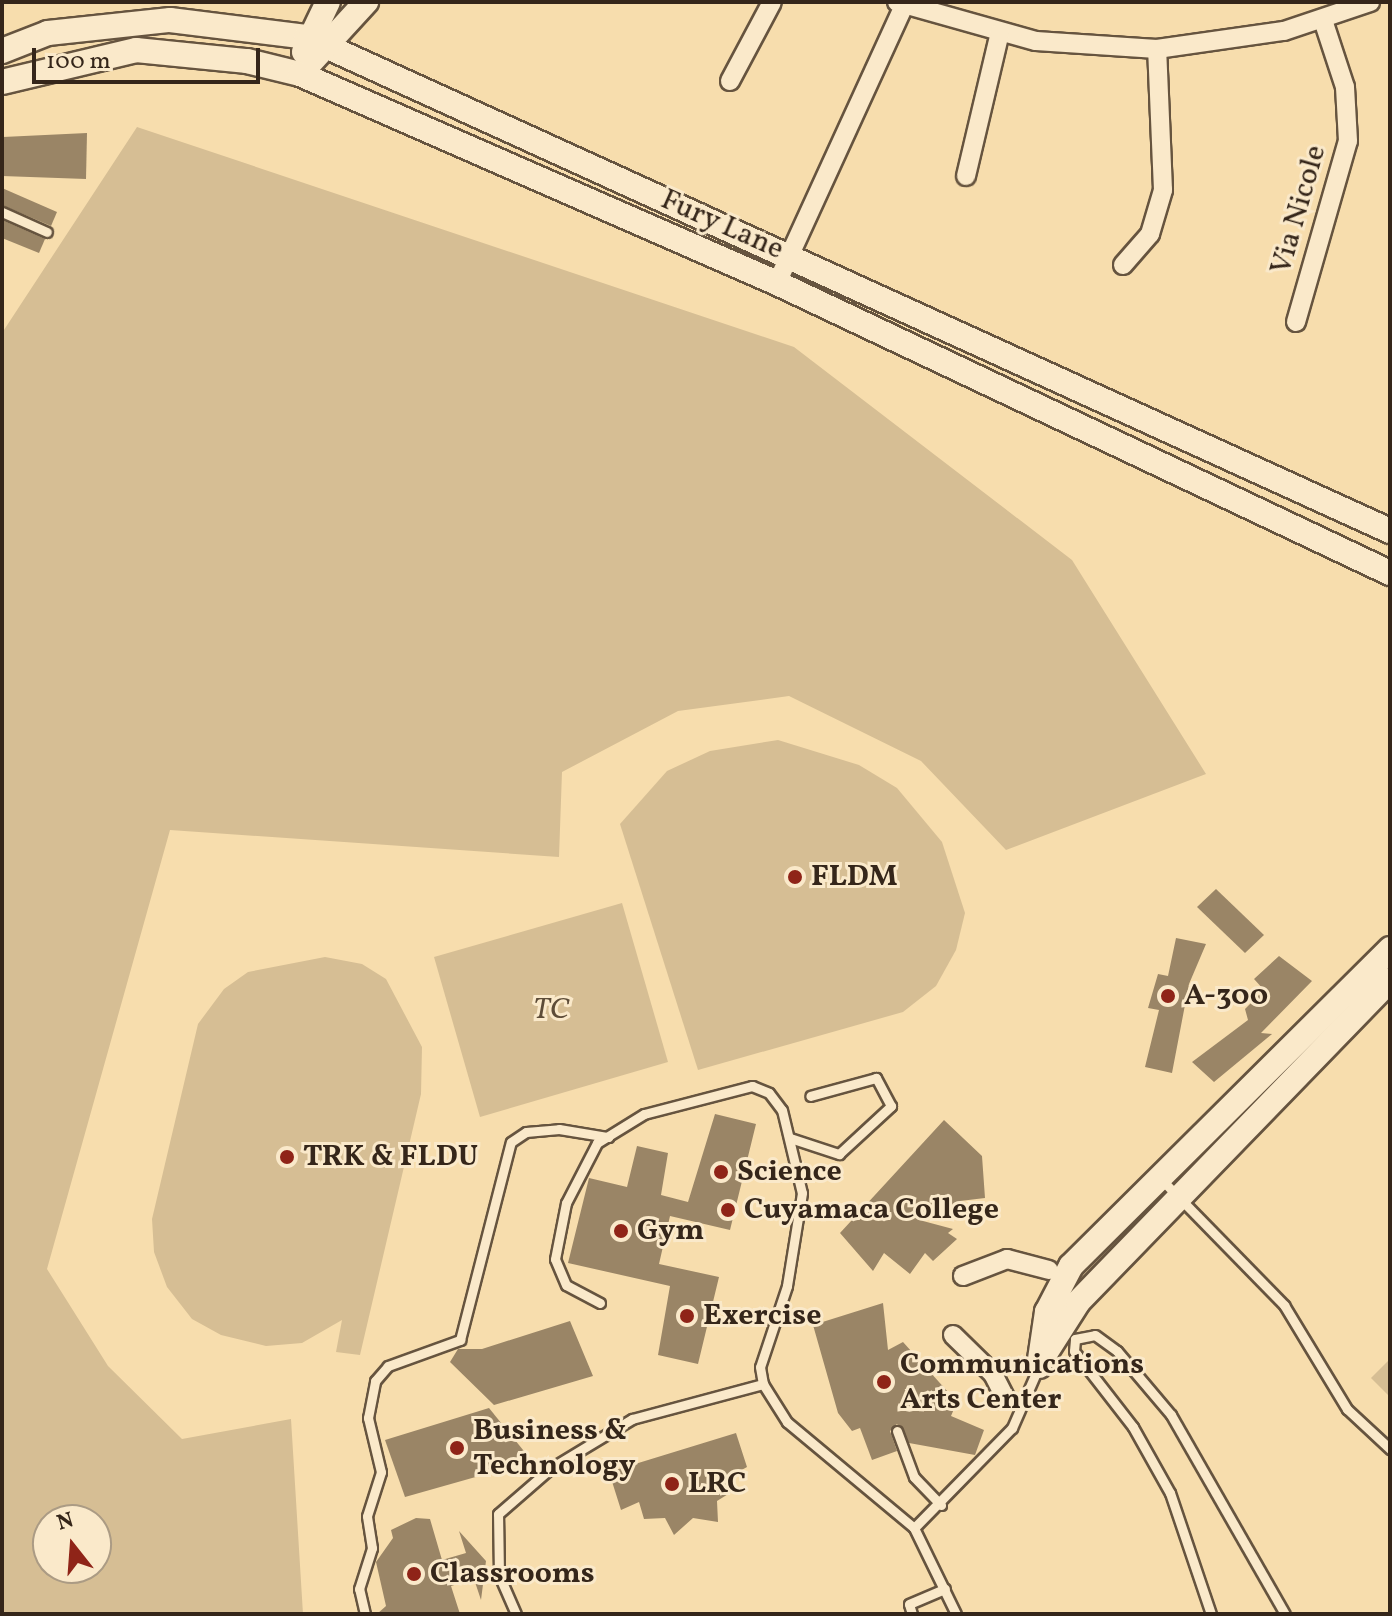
<!DOCTYPE html>
<html>
<head>
<meta charset="utf-8">
<style>
  body { margin:0 }
  #map { position:relative; width:1392px; height:1616px; overflow:hidden; background:#f7ddad; font-family:Vollkorn,serif }
  div>[style] { position:absolute }
  .green>* { inset:0; background:#d6be94 }
  .building>* { inset:0; background:#9a8566 }
  .roads { filter:drop-shadow(2px 0 #66543f) drop-shadow(-2px 0 #66543f) drop-shadow(0 2px #66543f) drop-shadow(0 -2px #66543f) }
  .lane>* { height:9px; margin:-4.5px; padding:0 4.5px; transform-origin:4.5px; border-radius:4.5px; background:#fae9ca }
  .street>* { height:18px; margin:-9px; padding:0 9px; transform-origin:9px; border-radius:9px; background:#fae9ca }
  .secondary>* { height:24px; margin:-12px; padding:0 12px; transform-origin:12px; border-radius:12px; background:#fae9ca }
  .dots>* { width:22px; height:22px; translate:-50% -50%; box-sizing:border-box; border:4px solid #fae9ca; border-radius:50% }
  span { translate:-50% -50%; white-space:nowrap; text-align:center; line-height:1.15; -webkit-text-stroke:6px #fae9ca; paint-order:stroke }
  .street-label { font-size:30px; color:#35261a }
  .poi-label { font-size:30px; color:#35261a; font-weight:700 }
  .left { translate:0 -50%; text-align:left }
  .park-label { font-size:30px; color:#5d4c38; font-style:italic }
  .frame { position:absolute; inset:0; border:4px solid #35261a; pointer-events:none }
  .north { position:absolute; left:32px; top:1504px; width:80px; height:80px; box-sizing:border-box; background:#fae9ca; border:2px solid #ab9b84; border-radius:50%; rotate:343deg; font-size:22px; font-weight:700; line-height:32px; text-align:center; color:#35261a }
  .north::after { content:''; display:block; margin:auto; width:28px; height:36px; background:#8f2418; clip-path:polygon(50% 0,100% 100%,50% 72%,0 100%) }
  .scale { position:absolute; left:32px; top:48px; width:228px; height:36px; box-sizing:border-box; border:4px solid #35261a; border-top:0; padding-left:10px; font-size:24px; line-height:28px; white-space:nowrap; color:#35261a; -webkit-text-stroke:6px #fae9ca; paint-order:stroke }
</style>
</head>
<body>
<div id="map">
  <div class="green">
    <i style="clip-path:polygon(evenodd,137px 127px,794px 347px,1072px 560px,1206px 774px,1006px 850px,921px 761px,789px 696px,678px 711px,562px 772px,559px 857px,170px 830px,47px 1269px,108px 1366px,182px 1439px,291px 1419px,303px 1614px,2px 1614px,2px 333px,137px 127px,48px 1520px,96px 1520px,96px 1568px,48px 1568px,48px 1520px)"></i>
    <i style="clip-path:polygon(778px 740px,859px 765px,897px 788px,942px 842px,965px 913px,956px 950px,936px 986px,903px 1012px,698px 1070px,620px 824px,667px 771px,710px 751px)"></i>
    <i style="clip-path:polygon(622px 903px,668px 1062px,480px 1117px,434px 957px)"></i>
    <i style="clip-path:polygon(325px 957px,362px 964px,386px 979px,422px 1047px,421px 1094px,360px 1355px,336px 1352px,342px 1320px,302px 1343px,266px 1346px,221px 1335px,192px 1319px,167px 1287px,154px 1252px,152px 1219px,198px 1024px,224px 989px,248px 972px)"></i>
    <i style="clip-path:polygon(1390px 1359px,1390px 1397px,1371px 1378px)"></i>
  </div>
  <div class="building">
    <i style="clip-path:polygon(87px 133px,86px 179px,2px 176px,3px 137px)"></i>
    <i style="clip-path:polygon(2px 188px,57px 212px,51px 226px,2px 205px)"></i>
    <i style="clip-path:polygon(2px 220px,45px 239px,39px 253px,2px 238px)"></i>
    <i style="clip-path:polygon(1216px 889px,1264px 935px,1245px 953px,1197px 907px)"></i>
    <i style="clip-path:polygon(1176px 938px,1206px 944px,1189px 984px,1172px 1073px,1145px 1067px,1159px 1010px,1148px 1008px,1158px 974px,1168px 976px)"></i>
    <i style="clip-path:polygon(1279px 956px,1312px 981px,1261px 1033px,1272px 1034px,1214px 1082px,1192px 1062px,1248px 1020px,1245px 1009px,1264px 990px,1254px 979px)"></i>
    <i style="clip-path:polygon(715px 1114px,756px 1124px,730px 1230px,670px 1216px,659px 1264px,719px 1277px,698px 1364px,658px 1355px,670px 1286px,568px 1263px,589px 1178px,627px 1187px,637px 1146px,668px 1153px,661px 1195px,688px 1202px)"></i>
    <i style="clip-path:polygon(944px 1120px,982px 1156px,985px 1198px,960px 1201px,923px 1221px,953px 1229px,948px 1233px,957px 1239px,933px 1261px,925px 1253px,910px 1274px,884px 1253px,873px 1271px,840px 1233px)"></i>
    <i style="clip-path:polygon(883px 1303px,888px 1350px,903px 1342px,957px 1402px,951px 1416px,984px 1430px,975px 1455px,909px 1443px,897px 1424px,890px 1431px,897px 1451px,872px 1460px,860px 1428px,852px 1431px,838px 1413px,813px 1325px)"></i>
    <i style="clip-path:polygon(570px 1321px,593px 1376px,494px 1405px,450px 1362px,458px 1349px,482px 1349px)"></i>
    <i style="clip-path:polygon(489px 1408px,532px 1461px,405px 1497px,385px 1440px)"></i>
    <i style="clip-path:polygon(736px 1433px,747px 1467px,729px 1477px,733px 1491px,717px 1501px,718px 1522px,693px 1518px,674px 1535px,665px 1518px,644px 1519px,639px 1502px,621px 1510px,609px 1472px)"></i>
    <i style="clip-path:polygon(416px 1518px,430px 1519px,442px 1560px,466px 1553px,459px 1531px,486px 1561px,481px 1600px,474px 1579px,451px 1586px,460px 1614px,377px 1614px,386px 1606px,376px 1562px,393px 1538px,391px 1530px)"></i>
  </div>
  <div class="roads">
    <div class="lane">
      <i style="left:2px;top:212px;width:49px;rotate:24deg"></i>
      <i style="left:790px;top:1138px;width:52px;rotate:18.1deg"></i>
      <i style="left:839px;top:1154px;width:71px;rotate:-42.7deg"></i>
      <i style="left:891px;top:1106px;width:32px;rotate:-118deg"></i>
      <i style="left:876px;top:1078px;width:68px;rotate:164.7deg"></i>
      <i style="left:1162px;top:1180px;width:175px;rotate:45.7deg"></i>
      <i style="left:1284px;top:1305px;width:122px;rotate:58.8deg"></i>
      <i style="left:1347px;top:1409px;width:59px;rotate:42.9deg"></i>
      <i style="left:600px;top:1303px;width:38px;rotate:-152deg"></i>
      <i style="left:566px;top:1285px;width:28px;rotate:-113deg"></i>
      <i style="left:555px;top:1259px;width:57px;rotate:-78.9deg"></i>
      <i style="left:566px;top:1203px;width:68px;rotate:-62.7deg"></i>
      <i style="left:597px;top:1143px;width:55px;rotate:-31.7deg"></i>
      <i style="left:644px;top:1114px;width:112px;rotate:-14.5deg"></i>
      <i style="left:752px;top:1086px;width:18px;rotate:22deg"></i>
      <i style="left:769px;top:1093px;width:21px;rotate:53deg"></i>
      <i style="left:782px;top:1110px;width:85px;rotate:76.5deg"></i>
      <i style="left:802px;top:1193px;width:94px;rotate:99.2deg"></i>
      <i style="left:787px;top:1286px;width:85px;rotate:108.4deg"></i>
      <i style="left:760px;top:1367px;width:17px;rotate:80deg"></i>
      <i style="left:763px;top:1384px;width:45px;rotate:57.7deg"></i>
      <i style="left:787px;top:1422px;width:165px;rotate:39.8deg"></i>
      <i style="left:897px;top:1431px;width:49px;rotate:69.7deg"></i>
      <i style="left:914px;top:1477px;width:39px;rotate:46deg"></i>
      <i style="left:365px;top:1614px;width:26px;rotate:-103deg"></i>
      <i style="left:359px;top:1589px;width:43px;rotate:-72.4deg"></i>
      <i style="left:372px;top:1548px;width:32px;rotate:-99deg"></i>
      <i style="left:367px;top:1516px;width:46px;rotate:-72.3deg"></i>
      <i style="left:381px;top:1472px;width:56px;rotate:-103.5deg"></i>
      <i style="left:368px;top:1418px;width:38px;rotate:-79deg"></i>
      <i style="left:375px;top:1381px;width:20px;rotate:-49deg"></i>
      <i style="left:388px;top:1366px;width:77px;rotate:-19.9deg"></i>
      <i style="left:460px;top:1340px;width:204px;rotate:-75.6deg"></i>
      <i style="left:511px;top:1142px;width:18px;rotate:-34deg"></i>
      <i style="left:526px;top:1132px;width:33px;rotate:-5deg"></i>
      <i style="left:559px;top:1129px;width:50px;rotate:9.3deg"></i>
      <i style="left:516px;top:1614px;width:43px;rotate:-113.6deg"></i>
      <i style="left:499px;top:1575px;width:61px;rotate:-90.9deg"></i>
      <i style="left:498px;top:1514px;width:70px;rotate:-41deg"></i>
      <i style="left:551px;top:1468px;width:95px;rotate:-31.2deg"></i>
      <i style="left:632px;top:1419px;width:136px;rotate:-15deg"></i>
      <i style="left:912px;top:1614px;width:10px;rotate:-107deg"></i>
      <i style="left:909px;top:1604px;width:39px;rotate:-23deg"></i>
      <i style="left:956px;top:1614px;width:96px;rotate:-116deg"></i>
      <i style="left:914px;top:1528px;width:140px;rotate:-45.6deg"></i>
      <i style="left:1012px;top:1428px;width:68px;rotate:-66.5deg"></i>
      <i style="left:1211px;top:1614px;width:128px;rotate:-108.7deg"></i>
      <i style="left:1170px;top:1493px;width:76px;rotate:-119.3deg"></i>
      <i style="left:1133px;top:1427px;width:96px;rotate:-127.8deg"></i>
      <i style="left:1074px;top:1351px;width:12px;rotate:-85deg"></i>
      <i style="left:1075px;top:1339px;width:20px;rotate:-11deg"></i>
      <i style="left:1095px;top:1335px;width:27px;rotate:36deg"></i>
      <i style="left:1117px;top:1351px;width:84px;rotate:49.8deg"></i>
      <i style="left:1171px;top:1415px;width:229px;rotate:60.2deg"></i>
    </div>
    <div class="street">
      <i style="left:897px;top:2px;width:144px;rotate:15.7deg"></i>
      <i style="left:1036px;top:41px;width:121px;rotate:3.8deg"></i>
      <i style="left:1157px;top:49px;width:128px;rotate:-8.1deg"></i>
      <i style="left:1284px;top:31px;width:91px;rotate:-18.6deg"></i>
      <i style="left:730px;top:81px;width:89px;rotate:-62deg"></i>
      <i style="left:966px;top:176px;width:148px;rotate:-76.7deg"></i>
      <i style="left:1123px;top:265px;width:41px;rotate:-48.9deg"></i>
      <i style="left:1150px;top:234px;width:46px;rotate:-73.5deg"></i>
      <i style="left:1163px;top:190px;width:141px;rotate:-92.4deg"></i>
      <i style="left:777px;top:283px;width:306px;rotate:-65.4deg"></i>
      <i style="left:1296px;top:322px;width:188px;rotate:-74deg"></i>
      <i style="left:1348px;top:141px;width:54px;rotate:-93.2deg"></i>
      <i style="left:1345px;top:87px;width:71px;rotate:-108.2deg"></i>
      <i style="left:963px;top:1276px;width:47px;rotate:-21.1deg"></i>
      <i style="left:1007px;top:1259px;width:43px;rotate:14.7deg"></i>
      <i style="left:953px;top:1335px;width:56px;rotate:44.3deg"></i>
      <i style="left:993px;top:1374px;width:28px;rotate:63deg"></i>
    </div>
    <div class="secondary">
      <i style="left:2px;top:51px;width:49px;rotate:-21.4deg"></i>
      <i style="left:48px;top:33px;width:123px;rotate:-6.1deg"></i>
      <i style="left:170px;top:20px;width:137px;rotate:7.1deg"></i>
      <i style="left:306px;top:37px;width:1191px;rotate:24.5deg"></i>
      <i style="left:304px;top:52px;width:55px;rotate:-64.4deg"></i>
      <i style="left:300px;top:74px;width:98px;rotate:-47.5deg"></i>
      <i style="left:2px;top:82px;width:138px;rotate:-13.4deg"></i>
      <i style="left:136px;top:50px;width:112px;rotate:5.7deg"></i>
      <i style="left:247px;top:61px;width:55px;rotate:13.8deg"></i>
      <i style="left:300px;top:74px;width:521px;rotate:23.66deg"></i>
      <i style="left:777px;top:283px;width:678px;rotate:25.32deg"></i>
      <i style="left:1043px;top:1357px;width:65px;rotate:-57.5deg"></i>
      <i style="left:1078px;top:1302px;width:448px;rotate:-45.9deg"></i>
      <i style="left:1039px;top:1366px;width:55px;rotate:-81.6deg"></i>
      <i style="left:1047px;top:1312px;width:52px;rotate:-62.4deg"></i>
      <i style="left:1071px;top:1266px;width:450px;rotate:-44.8deg"></i>
    </div>
  </div>
  <div class="dots">
    <i style="left:795px;top:877px;background:#8f2418"></i>
    <i style="left:1168px;top:996px;background:#8f2418"></i>
    <i style="left:287px;top:1157px;background:#8f2418"></i>
    <i style="left:721px;top:1172px;background:#8f2418"></i>
    <i style="left:728px;top:1210px;background:#8f2418"></i>
    <i style="left:621px;top:1231px;background:#8f2418"></i>
    <i style="left:687px;top:1316px;background:#8f2418"></i>
    <i style="left:884px;top:1382px;background:#8f2418"></i>
    <i style="left:457px;top:1448px;background:#8f2418"></i>
    <i style="left:672px;top:1484px;background:#8f2418"></i>
    <i style="left:414px;top:1574px;background:#8f2418"></i>
  </div>
  <div class="street-label">
    <span style="left:1299px;top:210px;rotate:-74deg">Via Nicole</span>
    <span style="left:722px;top:225px;rotate:24deg">Fury Lane</span>
  </div>
  <div class="poi-label">
    <span class="left" style="left:811px;top:877px">FLDM</span>
    <span class="left" style="left:1184px;top:996px">A-300</span>
    <span class="left" style="left:303px;top:1157px">TRK &amp; FLDU</span>
    <span class="left" style="left:737px;top:1172px">Science</span>
    <span class="left" style="left:744px;top:1210px">Cuyamaca College</span>
    <span class="left" style="left:637px;top:1231px">Gym</span>
    <span class="left" style="left:703px;top:1316px">Exercise</span>
    <span class="left" style="left:900px;top:1382px">Communications<br>Arts Center</span>
    <span class="left" style="left:473px;top:1448px">Business &amp;<br>Technology</span>
    <span class="left" style="left:688px;top:1484px">LRC</span>
    <span class="left" style="left:430px;top:1574px">Classrooms</span>
  </div>
  <div class="park-label">
    <span style="left:551px;top:1010px">TC</span>
  </div>
  <div class="frame"></div>
  <div class="north">N</div>
  <div class="scale">100 m</div>
</div>
</body>
</html>
